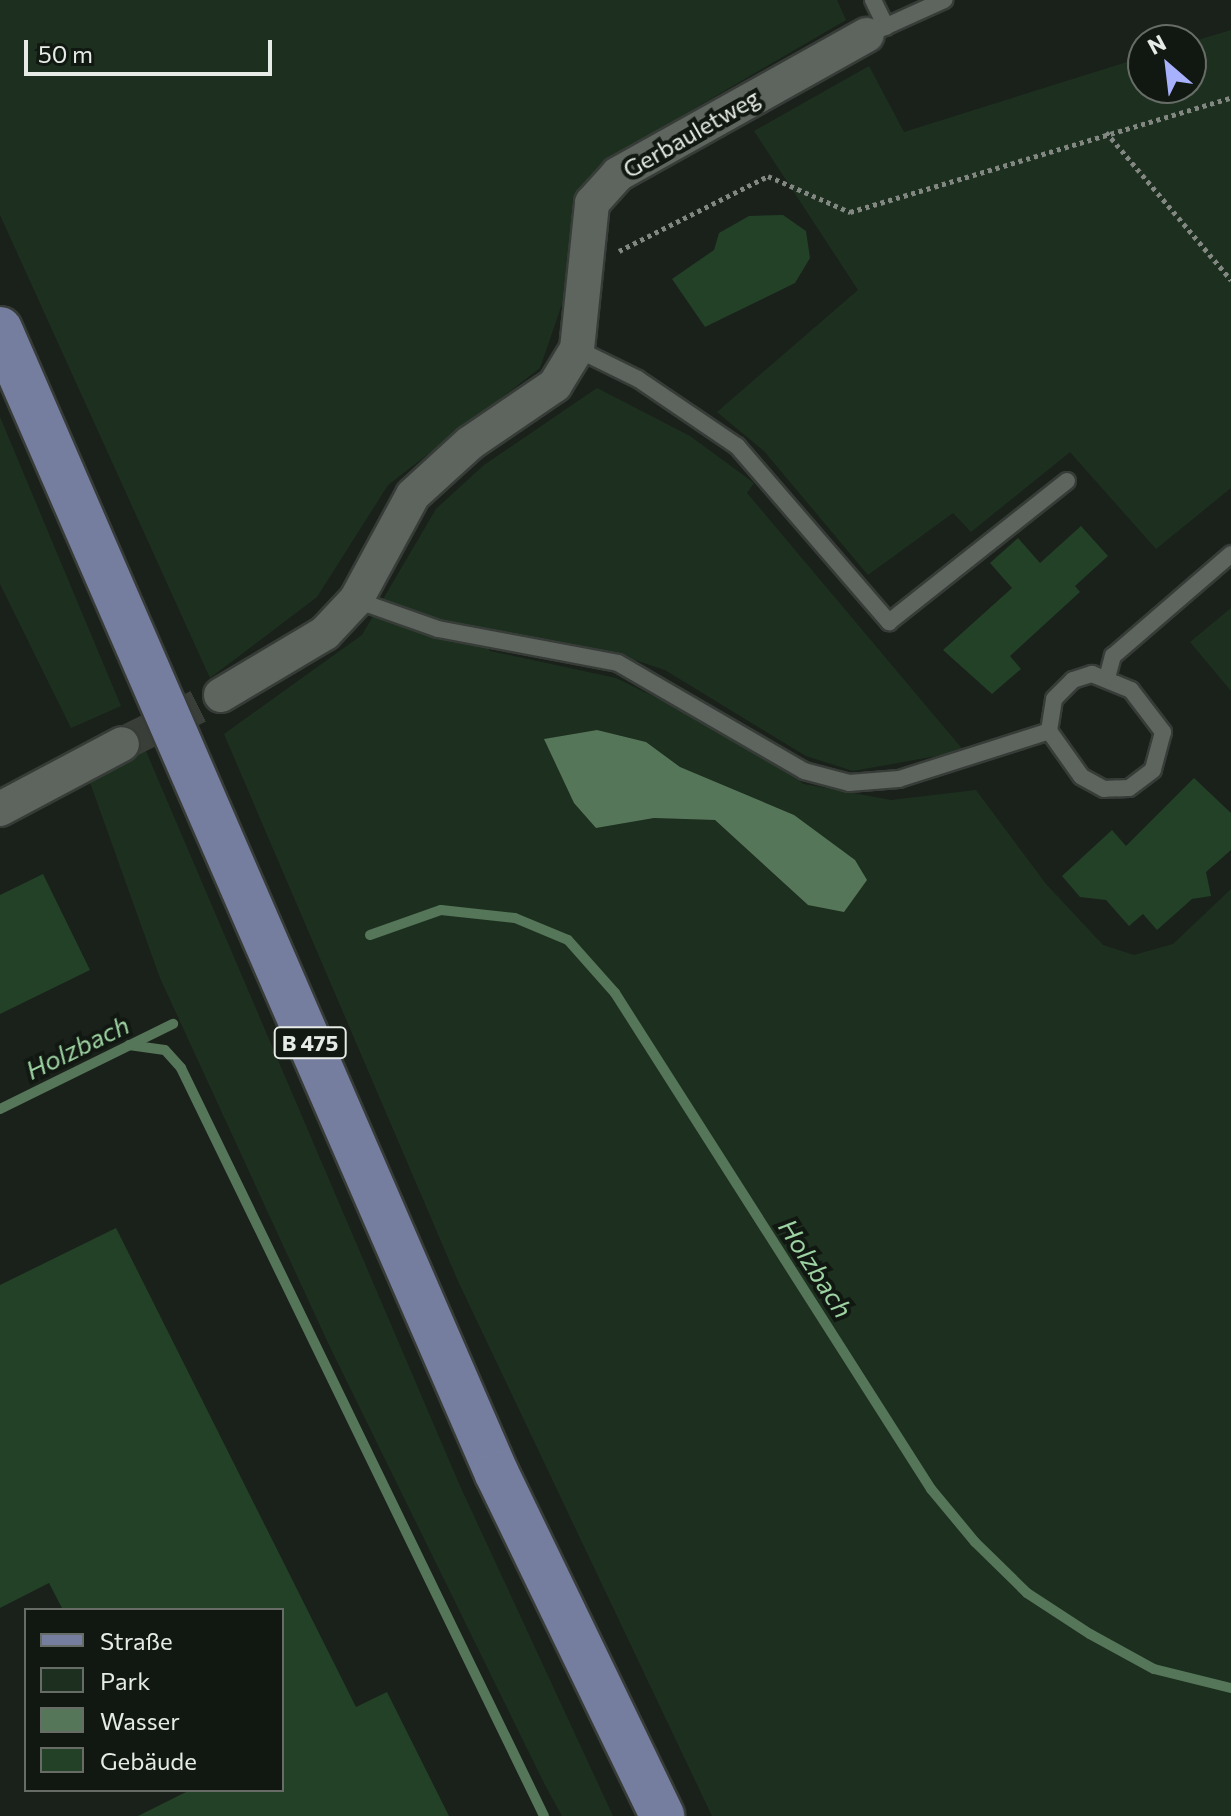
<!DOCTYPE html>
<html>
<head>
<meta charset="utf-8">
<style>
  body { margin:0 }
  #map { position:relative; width:1231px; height:1816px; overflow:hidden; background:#1a201a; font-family:Commissioner,sans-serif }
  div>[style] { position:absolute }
  .green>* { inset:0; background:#1d301f }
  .water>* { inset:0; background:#567659 }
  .stream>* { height:10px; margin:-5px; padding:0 5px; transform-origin:5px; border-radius:5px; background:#567659 }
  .building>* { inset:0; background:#234127 }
  .minor-tunnel>* { height:34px; margin-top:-17px; transform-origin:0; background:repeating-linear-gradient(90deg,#393e39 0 34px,transparent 0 51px) }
  .path>* { height:5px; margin-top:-2.5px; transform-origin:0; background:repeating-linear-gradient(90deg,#828782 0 4px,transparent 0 8px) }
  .roads { filter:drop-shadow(2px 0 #373c38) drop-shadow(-2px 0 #373c38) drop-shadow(0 2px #373c38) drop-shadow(0 -2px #373c38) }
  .service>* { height:16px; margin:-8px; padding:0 8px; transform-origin:8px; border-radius:8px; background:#5d655e }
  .minor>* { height:34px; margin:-17px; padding:0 17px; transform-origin:17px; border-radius:17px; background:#5d655e }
  .primary>* { height:44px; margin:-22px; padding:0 22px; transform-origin:22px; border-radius:22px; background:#767e9f }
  span { translate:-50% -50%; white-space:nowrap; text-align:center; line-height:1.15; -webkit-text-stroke:8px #111711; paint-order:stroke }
  .shield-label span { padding:2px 6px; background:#111711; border:2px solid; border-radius:6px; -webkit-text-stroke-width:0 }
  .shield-label { font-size:22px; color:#e7ebe7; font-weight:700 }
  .street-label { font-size:24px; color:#e7ebe7 }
  .water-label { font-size:26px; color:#9dd2a2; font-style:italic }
  .legend { position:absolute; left:24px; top:1608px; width:260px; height:184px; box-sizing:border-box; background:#111711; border:2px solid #676c67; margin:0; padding:10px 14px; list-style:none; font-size:24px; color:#e7ebe7 }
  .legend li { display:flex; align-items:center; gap:16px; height:40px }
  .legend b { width:40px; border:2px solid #676c67 }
  .north { position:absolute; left:1127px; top:24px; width:80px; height:80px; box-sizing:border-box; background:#111711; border:2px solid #676c67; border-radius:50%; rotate:332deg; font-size:22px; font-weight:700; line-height:32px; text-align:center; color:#e7ebe7 }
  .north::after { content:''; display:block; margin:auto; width:28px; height:36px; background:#a7b1fc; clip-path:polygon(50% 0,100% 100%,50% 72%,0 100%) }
  .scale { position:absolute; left:24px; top:40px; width:248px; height:36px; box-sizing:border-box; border:4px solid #e7ebe7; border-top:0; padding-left:10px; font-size:24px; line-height:28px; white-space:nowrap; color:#e7ebe7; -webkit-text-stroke:6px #111711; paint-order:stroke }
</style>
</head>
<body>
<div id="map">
  <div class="green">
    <i style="clip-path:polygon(0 0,837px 0,846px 20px,606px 160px,581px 189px,570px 281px,540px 368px,388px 485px,317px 597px,210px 678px,0 215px)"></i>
    <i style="clip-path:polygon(1231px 30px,1231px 488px,1156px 549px,1070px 452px,971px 532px,953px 513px,868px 575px,764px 451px,717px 412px,858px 290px,754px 131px,869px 66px,904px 132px,1143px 57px,1143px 88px,1191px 88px,1191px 42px)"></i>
    <i style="clip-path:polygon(evenodd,597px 388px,690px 436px,754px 483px,747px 493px,964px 751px,853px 771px,806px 756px,665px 670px,608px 651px,477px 628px,490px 651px,616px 678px,720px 729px,804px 784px,891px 800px,976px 790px,1046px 884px,1103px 945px,1134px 955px,1173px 944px,1231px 889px,1231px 1816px,712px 1816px,458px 1281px,224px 734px,362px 635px,436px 509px,484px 465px,597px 388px,597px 730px,646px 742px,680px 767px,794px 815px,808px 905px,715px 820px,654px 818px,596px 828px,545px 739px,597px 730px)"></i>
    <i style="clip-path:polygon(0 417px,121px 706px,71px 728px,0 584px)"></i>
    <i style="clip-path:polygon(1231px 608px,1231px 691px,1190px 642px)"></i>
    <i style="clip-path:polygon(145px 749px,460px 1486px,613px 1816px,562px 1816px,545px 1785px,329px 1345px,160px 978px,88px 777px)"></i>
  </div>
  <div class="water">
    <i style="clip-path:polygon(597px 730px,646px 742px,680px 767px,794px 815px,855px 860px,867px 880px,844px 912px,808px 905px,715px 820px,654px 818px,596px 828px,574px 803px,544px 739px)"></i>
  </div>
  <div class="stream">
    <i style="left:370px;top:935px;width:75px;rotate:-19.4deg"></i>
    <i style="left:441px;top:910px;width:74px;rotate:6.2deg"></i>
    <i style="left:515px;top:918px;width:57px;rotate:22.5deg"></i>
    <i style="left:568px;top:940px;width:71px;rotate:48.4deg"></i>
    <i style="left:615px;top:993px;width:588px;rotate:57.5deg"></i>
    <i style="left:931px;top:1489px;width:69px;rotate:50.3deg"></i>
    <i style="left:975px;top:1542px;width:73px;rotate:44.4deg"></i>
    <i style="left:1027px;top:1593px;width:75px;rotate:33.1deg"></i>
    <i style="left:1090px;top:1634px;width:73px;rotate:28.7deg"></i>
    <i style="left:1154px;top:1669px;width:79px;rotate:13.9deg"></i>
    <i style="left:129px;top:1045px;width:36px;rotate:8deg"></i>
    <i style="left:165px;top:1050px;width:24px;rotate:48deg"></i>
    <i style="left:181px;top:1068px;width:831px;rotate:64.11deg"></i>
    <i style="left:0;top:1109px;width:193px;rotate:-26.2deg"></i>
  </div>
  <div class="building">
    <i style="clip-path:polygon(783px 215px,806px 231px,810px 258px,795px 283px,705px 327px,672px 279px,714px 250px,719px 233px,749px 216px)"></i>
    <i style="clip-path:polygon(1081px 526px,1108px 556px,1075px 586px,1080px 592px,1010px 656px,1021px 669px,992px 694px,943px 650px,1012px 588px,990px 563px,1018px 538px,1040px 563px)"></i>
    <i style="clip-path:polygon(1194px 778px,1231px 813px,1231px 850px,1206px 872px,1211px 896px,1192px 899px,1157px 930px,1143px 914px,1129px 926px,1106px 900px,1080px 897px,1062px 876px,1112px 830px,1126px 846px)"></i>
    <i style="clip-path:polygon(43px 874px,90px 970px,0 1014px,0 895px)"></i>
    <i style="clip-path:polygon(116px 1228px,356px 1707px,387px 1692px,449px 1816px,138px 1816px,190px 1790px,282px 1790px,282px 1610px,63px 1610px,49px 1583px,0 1608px,0 1285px)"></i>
  </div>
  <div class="minor-tunnel">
    <i style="left:122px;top:744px;width:110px;rotate:-26.3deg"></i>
  </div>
  <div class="path">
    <i style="left:1106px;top:132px;width:194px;rotate:49.8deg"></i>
    <i style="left:619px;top:251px;width:167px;rotate:-26.7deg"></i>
    <i style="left:768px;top:176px;width:90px;rotate:23.7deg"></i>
    <i style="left:850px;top:212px;width:398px;rotate:-16.7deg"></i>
  </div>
  <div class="roads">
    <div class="service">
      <i style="left:873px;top:0;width:30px;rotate:64deg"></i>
      <i style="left:867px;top:35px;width:85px;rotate:-24.4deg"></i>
      <i style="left:577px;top:349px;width:68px;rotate:26.2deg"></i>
      <i style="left:638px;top:379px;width:120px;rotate:34.1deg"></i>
      <i style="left:737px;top:446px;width:233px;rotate:49.2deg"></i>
      <i style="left:889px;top:622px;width:227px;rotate:-38.4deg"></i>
      <i style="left:356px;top:600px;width:87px;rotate:19.5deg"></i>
      <i style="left:438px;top:629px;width:183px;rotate:10.7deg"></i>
      <i style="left:618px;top:663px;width:215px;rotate:30.1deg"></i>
      <i style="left:804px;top:771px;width:47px;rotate:14.9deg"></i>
      <i style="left:849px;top:783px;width:50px;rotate:-4.6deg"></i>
      <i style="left:899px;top:779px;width:157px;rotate:-17.7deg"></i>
      <i style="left:1092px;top:674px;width:42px;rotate:22.3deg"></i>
      <i style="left:1131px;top:690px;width:53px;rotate:52.7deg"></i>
      <i style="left:1163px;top:732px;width:39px;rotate:105deg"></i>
      <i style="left:1153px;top:770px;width:30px;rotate:143deg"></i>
      <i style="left:1129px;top:788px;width:25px;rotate:178deg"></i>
      <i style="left:1104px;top:789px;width:26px;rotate:-151deg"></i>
      <i style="left:1081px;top:776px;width:55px;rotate:-125.4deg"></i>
      <i style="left:1049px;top:731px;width:32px;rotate:-81deg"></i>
      <i style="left:1054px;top:699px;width:27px;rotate:-45deg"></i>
      <i style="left:1073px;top:680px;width:20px;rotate:-18deg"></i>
      <i style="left:1107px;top:678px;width:23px;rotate:-75deg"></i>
      <i style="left:1113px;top:656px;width:156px;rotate:-40.8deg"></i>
    </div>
    <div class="minor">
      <i style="left:221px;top:695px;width:121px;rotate:-30.8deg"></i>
      <i style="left:325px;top:633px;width:45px;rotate:-46.8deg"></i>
      <i style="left:356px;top:600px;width:119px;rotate:-61.5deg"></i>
      <i style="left:413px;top:495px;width:77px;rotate:-42.4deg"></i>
      <i style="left:470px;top:443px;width:103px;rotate:-34.3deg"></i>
      <i style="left:555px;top:385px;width:42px;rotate:-58.6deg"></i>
      <i style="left:577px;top:349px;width:147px;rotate:-84.1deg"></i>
      <i style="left:592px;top:203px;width:39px;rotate:-48deg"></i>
      <i style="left:618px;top:174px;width:285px;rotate:-29.2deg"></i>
      <i style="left:0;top:809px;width:138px;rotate:-28deg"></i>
    </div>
    <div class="primary">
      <i style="left:0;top:329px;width:1248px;rotate:66.54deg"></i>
      <i style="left:497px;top:1474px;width:380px;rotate:64.2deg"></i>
    </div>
  </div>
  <div class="shield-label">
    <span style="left:310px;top:1043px">B 475</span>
  </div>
  <div class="street-label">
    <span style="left:691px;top:133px;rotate:-30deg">Gerbauletweg</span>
  </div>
  <div class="water-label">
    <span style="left:77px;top:1047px;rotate:-26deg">Holzbach</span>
    <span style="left:816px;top:1268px;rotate:57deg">Holzbach</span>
  </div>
  <ul class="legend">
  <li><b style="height:10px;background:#767e9f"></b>Straße</li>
  <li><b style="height:22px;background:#1d301f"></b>Park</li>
  <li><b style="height:22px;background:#567659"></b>Wasser</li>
  <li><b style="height:22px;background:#234127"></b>Gebäude</li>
  </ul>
  <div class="north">N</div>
  <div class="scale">50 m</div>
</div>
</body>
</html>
